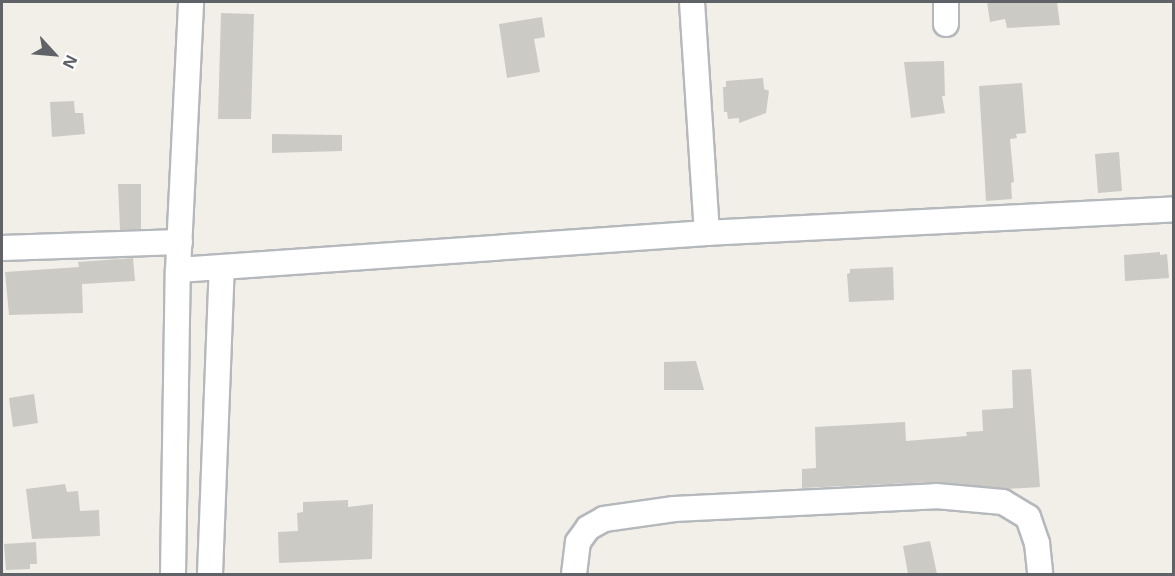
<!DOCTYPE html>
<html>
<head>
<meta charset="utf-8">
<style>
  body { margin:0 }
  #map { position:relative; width:1175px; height:576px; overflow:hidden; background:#f1efe8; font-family:"Open Sans",sans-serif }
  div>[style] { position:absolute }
  .building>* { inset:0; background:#cccac5 }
  .roads { filter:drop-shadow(2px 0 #b5b8bc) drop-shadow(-2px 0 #b5b8bc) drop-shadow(0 2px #b5b8bc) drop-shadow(0 -2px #b5b8bc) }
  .minor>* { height:24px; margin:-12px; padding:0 12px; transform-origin:12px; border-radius:12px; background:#fff }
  span { translate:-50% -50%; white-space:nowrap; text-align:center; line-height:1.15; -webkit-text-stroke:5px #fff; paint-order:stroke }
  .frame { position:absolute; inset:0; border:3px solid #5f6368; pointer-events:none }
  .north { position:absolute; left:24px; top:24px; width:60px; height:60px; -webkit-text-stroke:4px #fff; paint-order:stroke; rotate:116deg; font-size:16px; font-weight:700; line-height:24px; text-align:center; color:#5f6368 }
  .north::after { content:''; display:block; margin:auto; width:21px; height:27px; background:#5f6368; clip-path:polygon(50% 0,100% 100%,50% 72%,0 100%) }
</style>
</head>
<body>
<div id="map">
  <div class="building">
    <i style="clip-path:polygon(987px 2px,1057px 2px,1060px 25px,1007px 28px,1005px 19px,990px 22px)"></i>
    <i style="clip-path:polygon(221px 13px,254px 14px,251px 119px,218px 119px)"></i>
    <i style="clip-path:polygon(542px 17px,545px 37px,534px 39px,540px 72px,507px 78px,499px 24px)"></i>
    <i style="clip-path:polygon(944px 61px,945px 96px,942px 96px,945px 113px,911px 118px,904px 62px)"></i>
    <i style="clip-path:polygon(763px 78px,764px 89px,769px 91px,766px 113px,739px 123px,739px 118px,728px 119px,727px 112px,724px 112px,723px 87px,726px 87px,726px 81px)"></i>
    <i style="clip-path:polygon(1022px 83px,1026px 133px,1016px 134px,1017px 138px,1010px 139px,1014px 182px,1011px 183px,1012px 199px,986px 201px,979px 86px)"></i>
    <i style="clip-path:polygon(74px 101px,75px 113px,83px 113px,85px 134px,52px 137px,50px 102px)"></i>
    <i style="clip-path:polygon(272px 134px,342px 135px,342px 151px,272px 153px)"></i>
    <i style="clip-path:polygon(1119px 152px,1122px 191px,1098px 193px,1095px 154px)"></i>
    <i style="clip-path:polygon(118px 184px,141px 184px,141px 229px,120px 230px)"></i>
    <i style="clip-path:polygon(1160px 252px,1160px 255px,1167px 254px,1169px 278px,1125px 281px,1124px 255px)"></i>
    <i style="clip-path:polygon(133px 258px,135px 281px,82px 284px,83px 313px,9px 315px,5px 272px,79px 267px,78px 262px)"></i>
    <i style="clip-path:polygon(893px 267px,894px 300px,849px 302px,847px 274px,850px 273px,850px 269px)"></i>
    <i style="clip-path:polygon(696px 361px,704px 390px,664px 390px,664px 362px)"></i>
    <i style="clip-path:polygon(1031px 369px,1040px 487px,1007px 489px,935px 482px,802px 488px,802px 469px,816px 468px,815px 427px,905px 422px,906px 441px,967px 436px,966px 432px,983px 431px,982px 410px,1013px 408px,1012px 370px)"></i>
    <i style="clip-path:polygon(34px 394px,38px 423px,13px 427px,9px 398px)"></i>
    <i style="clip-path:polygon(65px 484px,67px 492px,78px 491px,80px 511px,99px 510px,100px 536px,32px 539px,26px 489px)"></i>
    <i style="clip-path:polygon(348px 500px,348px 507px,373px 504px,372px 559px,279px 563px,278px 532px,298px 531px,297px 513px,303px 512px,303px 502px)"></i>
    <i style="clip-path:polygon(930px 541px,937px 574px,908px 574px,903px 546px)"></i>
    <i style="clip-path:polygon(36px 542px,37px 564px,30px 564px,30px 569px,6px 570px,4px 544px)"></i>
  </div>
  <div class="roads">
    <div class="minor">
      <i style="left:692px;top:2px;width:231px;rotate:86.3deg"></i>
      <i style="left:946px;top:2px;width:22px;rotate:90deg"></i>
      <i style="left:2px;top:248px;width:178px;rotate:-1.9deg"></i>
      <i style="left:178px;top:270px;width:530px;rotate:-4deg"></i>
      <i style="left:707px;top:233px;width:468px;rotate:-2.9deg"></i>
      <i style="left:173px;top:574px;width:304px;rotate:-89.1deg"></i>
      <i style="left:178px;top:270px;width:268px;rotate:-87.2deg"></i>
      <i style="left:210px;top:574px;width:307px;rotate:-87.8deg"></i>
      <i style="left:574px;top:574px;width:32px;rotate:-83deg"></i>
      <i style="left:578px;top:542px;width:17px;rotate:-54deg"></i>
      <i style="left:588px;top:528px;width:18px;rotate:-29deg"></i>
      <i style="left:604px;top:519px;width:71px;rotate:-8.1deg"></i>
      <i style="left:674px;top:509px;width:262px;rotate:-2.8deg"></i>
      <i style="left:936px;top:496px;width:67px;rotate:5.1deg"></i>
      <i style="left:1003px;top:502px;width:29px;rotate:31deg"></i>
      <i style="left:1028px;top:517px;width:28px;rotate:71deg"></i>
      <i style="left:1037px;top:543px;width:31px;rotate:84deg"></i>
    </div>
  </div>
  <div class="frame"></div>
  <div class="north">N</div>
</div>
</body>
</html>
